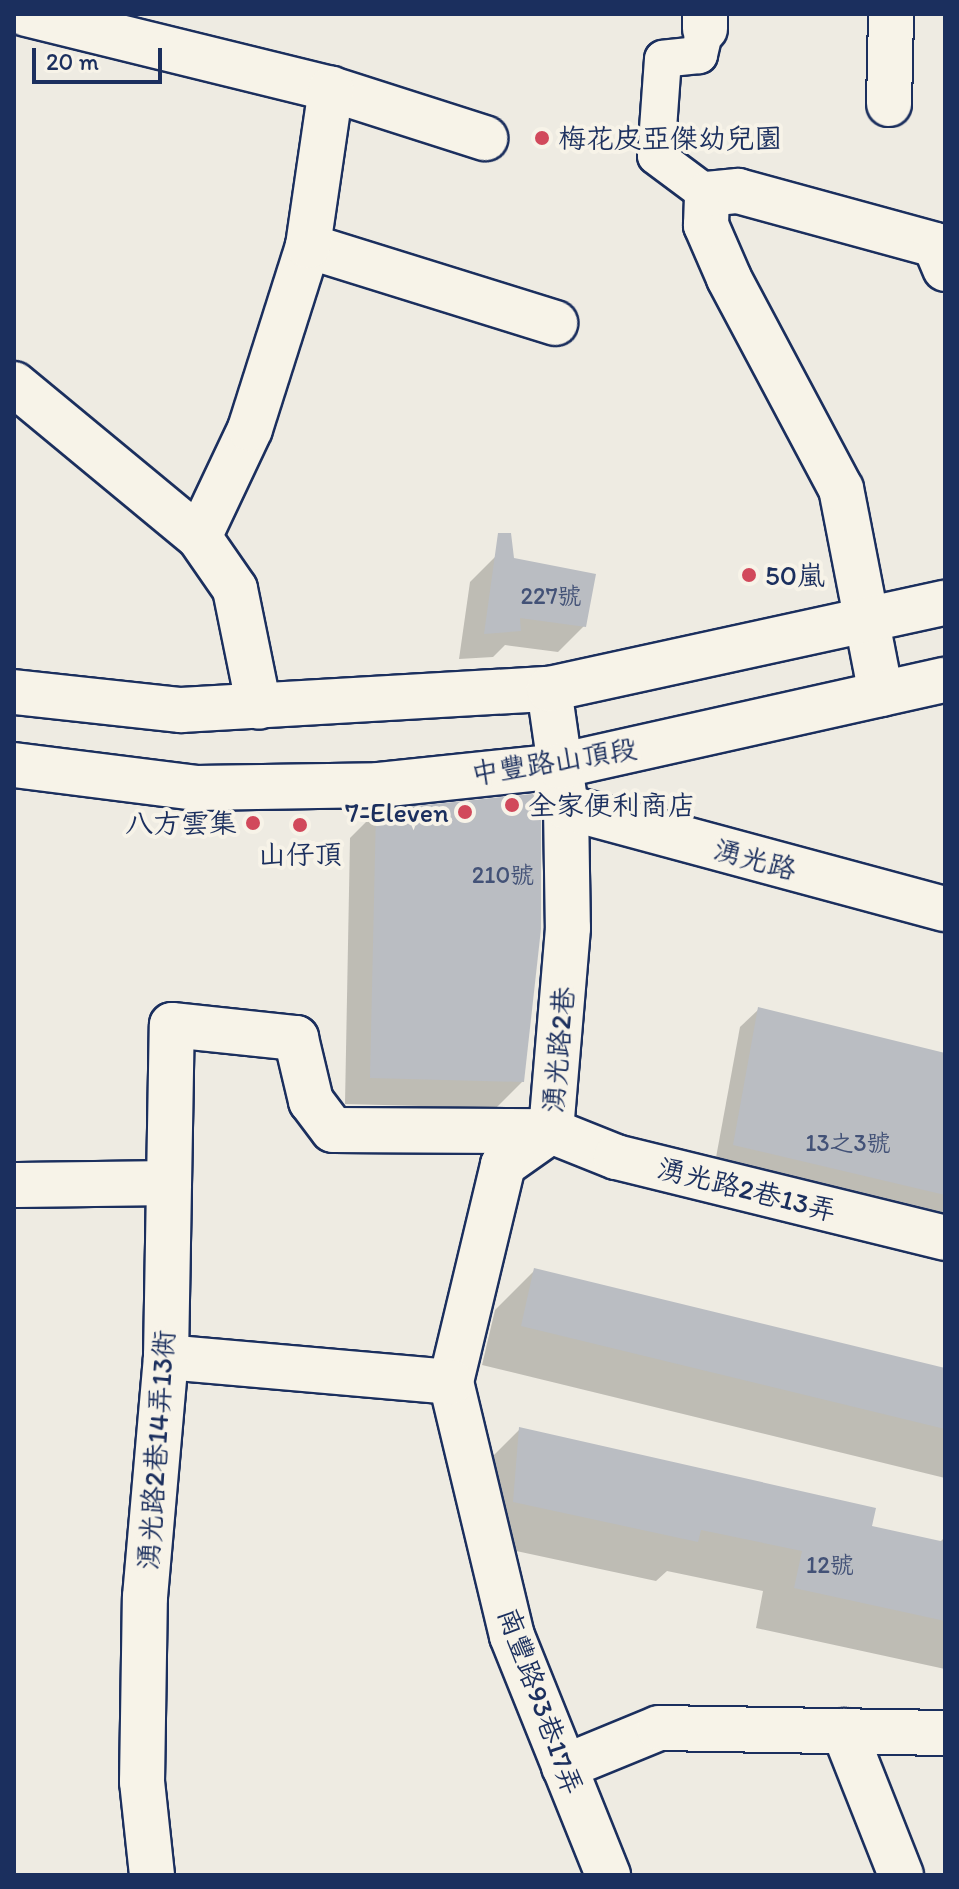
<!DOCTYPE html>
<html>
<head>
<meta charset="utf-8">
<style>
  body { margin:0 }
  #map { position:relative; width:959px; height:1889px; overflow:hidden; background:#eeebe2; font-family:Itim,"LXGW WenKai TC",sans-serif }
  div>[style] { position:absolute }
  .shadow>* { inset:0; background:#0003 }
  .building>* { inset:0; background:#babdc2 }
  .roads { filter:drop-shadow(2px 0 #1b2f5e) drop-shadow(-2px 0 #1b2f5e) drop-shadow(0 2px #1b2f5e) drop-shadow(0 -2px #1b2f5e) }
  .pedestrian>* { height:36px; margin:-18px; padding:0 18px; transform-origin:18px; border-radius:18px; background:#f7f3e8 }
  .minor>* { height:44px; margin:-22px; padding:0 22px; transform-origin:22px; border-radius:22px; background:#f7f3e8 }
  .secondary>* { height:44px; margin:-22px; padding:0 22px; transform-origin:22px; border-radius:22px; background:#f7f3e8 }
  .dots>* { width:22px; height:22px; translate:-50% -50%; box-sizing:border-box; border:4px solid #f7f3e8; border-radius:50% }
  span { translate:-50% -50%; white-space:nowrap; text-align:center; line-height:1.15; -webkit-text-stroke:8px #f7f3e8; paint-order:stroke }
  .number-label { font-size:24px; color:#435277 }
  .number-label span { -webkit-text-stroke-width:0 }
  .poi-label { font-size:28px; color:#1b2f5e }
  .left { translate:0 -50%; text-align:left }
  .right { translate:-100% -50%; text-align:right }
  .street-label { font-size:28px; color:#1b2f5e }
  .frame { position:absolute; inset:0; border:16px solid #1b2f5e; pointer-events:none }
  .scale { position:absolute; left:32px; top:48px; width:130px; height:36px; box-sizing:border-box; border:4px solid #1b2f5e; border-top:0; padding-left:10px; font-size:24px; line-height:28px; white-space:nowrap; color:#1b2f5e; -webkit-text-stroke:6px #f7f3e8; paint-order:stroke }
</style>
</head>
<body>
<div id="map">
  <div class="shadow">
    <i style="clip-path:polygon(496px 556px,584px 626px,558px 652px,505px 645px,493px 657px,459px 659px,470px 582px)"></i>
    <i style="clip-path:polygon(376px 812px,522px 1082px,496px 1108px,345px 1104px,350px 838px)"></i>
    <i style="clip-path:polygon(759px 1009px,945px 1055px,945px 1217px,715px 1163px,740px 1027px)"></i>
    <i style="clip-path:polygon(535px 1270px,945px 1370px,945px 1478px,482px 1365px,495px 1310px)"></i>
    <i style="clip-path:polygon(520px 1429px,870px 1527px,940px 1542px,945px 1537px,945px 1669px,756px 1628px,763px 1591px,667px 1571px,656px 1581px,474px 1542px,480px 1469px)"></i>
  </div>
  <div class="building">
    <i style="clip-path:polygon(498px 533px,511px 533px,514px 558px,596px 574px,586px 627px,520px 618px,521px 631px,484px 634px)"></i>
    <i style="clip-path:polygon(533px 794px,541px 809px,541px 929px,524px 1082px,370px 1078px,376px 810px)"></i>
    <i style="clip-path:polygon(758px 1007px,945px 1053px,945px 1195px,733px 1145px)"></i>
    <i style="clip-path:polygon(534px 1268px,945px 1368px,945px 1429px,521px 1326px)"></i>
    <i style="clip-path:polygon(519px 1427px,876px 1508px,872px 1526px,945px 1542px,945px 1621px,794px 1588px,802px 1551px,701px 1530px,698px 1542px,513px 1502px)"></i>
  </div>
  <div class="roads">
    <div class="pedestrian">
      <i style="left:705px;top:29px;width:27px;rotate:103deg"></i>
      <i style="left:699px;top:55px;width:36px;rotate:174deg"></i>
      <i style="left:663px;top:59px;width:97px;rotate:94.1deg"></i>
      <i style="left:656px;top:156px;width:64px;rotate:36.7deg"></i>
    </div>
    <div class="minor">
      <i style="left:26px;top:14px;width:314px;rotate:13.8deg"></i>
      <i style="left:331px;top:89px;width:162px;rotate:17.7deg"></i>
      <i style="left:705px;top:29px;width:15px;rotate:-90deg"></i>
      <i style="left:889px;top:104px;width:90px;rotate:-88.7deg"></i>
      <i style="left:308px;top:246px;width:259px;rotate:17.3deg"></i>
      <i style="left:14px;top:384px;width:240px;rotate:39.6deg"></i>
      <i style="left:199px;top:537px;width:63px;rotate:55.3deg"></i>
      <i style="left:235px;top:589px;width:120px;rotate:78.5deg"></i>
      <i style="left:199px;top:537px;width:119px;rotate:-64.7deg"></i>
      <i style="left:250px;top:429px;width:192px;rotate:-72.4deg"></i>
      <i style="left:308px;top:246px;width:159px;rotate:-81.7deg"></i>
      <i style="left:549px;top:689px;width:119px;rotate:81.8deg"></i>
      <i style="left:566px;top:807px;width:121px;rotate:89.1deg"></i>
      <i style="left:568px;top:928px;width:204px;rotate:94.8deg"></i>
      <i style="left:551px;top:1131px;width:59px;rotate:144.7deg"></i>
      <i style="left:503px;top:1165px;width:223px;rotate:103.5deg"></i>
      <i style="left:451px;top:1382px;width:261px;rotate:76.5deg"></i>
      <i style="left:512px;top:1636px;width:258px;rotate:68.1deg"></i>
      <i style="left:881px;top:694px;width:209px;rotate:-101deg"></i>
      <i style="left:841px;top:489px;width:239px;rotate:-118deg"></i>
      <i style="left:729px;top:278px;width:58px;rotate:-113.5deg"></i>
      <i style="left:706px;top:225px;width:31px;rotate:-88deg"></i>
      <i style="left:707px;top:194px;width:31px;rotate:-6deg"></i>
      <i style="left:738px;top:191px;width:204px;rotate:15.3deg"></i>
      <i style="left:935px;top:245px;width:26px;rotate:67deg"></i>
      <i style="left:566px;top:807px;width:392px;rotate:15.1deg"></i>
      <i style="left:14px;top:1185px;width:155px;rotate:-0.7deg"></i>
      <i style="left:166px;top:1357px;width:286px;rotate:5deg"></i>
      <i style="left:844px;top:1731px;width:155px;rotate:68.4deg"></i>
      <i style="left:564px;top:1767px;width:103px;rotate:-22.3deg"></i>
      <i style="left:659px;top:1728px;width:286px;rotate:1deg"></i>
      <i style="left:152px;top:1875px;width:94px;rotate:-96.1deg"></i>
      <i style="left:142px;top:1782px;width:185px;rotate:-89.1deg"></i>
      <i style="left:145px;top:1597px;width:241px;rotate:-85deg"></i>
      <i style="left:166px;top:1357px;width:332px;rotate:-89deg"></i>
      <i style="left:172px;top:1025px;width:125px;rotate:6deg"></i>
      <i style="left:296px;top:1038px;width:65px;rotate:76.6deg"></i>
      <i style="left:311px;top:1101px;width:36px;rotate:53deg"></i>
      <i style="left:333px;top:1130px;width:218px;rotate:0.3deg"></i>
      <i style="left:551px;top:1131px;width:70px;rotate:21.8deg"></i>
      <i style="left:616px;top:1157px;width:339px;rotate:13.8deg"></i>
    </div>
    <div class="secondary">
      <i style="left:14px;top:692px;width:168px;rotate:6.2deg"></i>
      <i style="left:181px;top:710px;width:369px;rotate:-3.3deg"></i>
      <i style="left:549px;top:689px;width:405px;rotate:-12.3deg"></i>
      <i style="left:14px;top:765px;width:183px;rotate:7.2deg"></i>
      <i style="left:196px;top:788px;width:183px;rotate:-0.9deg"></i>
      <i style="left:379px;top:785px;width:181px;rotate:-6deg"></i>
      <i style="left:559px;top:766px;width:395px;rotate:-12.6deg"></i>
    </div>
  </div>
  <div class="dots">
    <i style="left:542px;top:138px;background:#d1495b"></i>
    <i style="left:749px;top:575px;background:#d1495b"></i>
    <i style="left:512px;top:805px;background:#d1495b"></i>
    <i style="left:465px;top:812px;background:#d1495b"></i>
    <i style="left:253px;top:823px;background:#d1495b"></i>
    <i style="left:300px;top:825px;background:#d1495b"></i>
  </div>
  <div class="number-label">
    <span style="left:551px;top:596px">227號</span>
    <span style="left:503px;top:875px">210號</span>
    <span style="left:848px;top:1143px">13之3號</span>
    <span style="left:830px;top:1565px">12號</span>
  </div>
  <div class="poi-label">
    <span class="left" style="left:558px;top:138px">梅花皮亞傑幼兒園</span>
    <span class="left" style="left:765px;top:575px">50嵐</span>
    <span class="left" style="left:528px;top:805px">全家便利商店</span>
    <span class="right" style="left:449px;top:812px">7-Eleven</span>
    <span class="right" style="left:237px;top:823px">八方雲集</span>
    <span style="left:300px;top:854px">山仔頂</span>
  </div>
  <div class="street-label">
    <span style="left:554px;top:761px;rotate:-9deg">中豐路山頂段</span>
    <span style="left:755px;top:859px;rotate:15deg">湧光路</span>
    <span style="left:558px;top:1050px;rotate:-85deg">湧光路2巷</span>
    <span style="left:747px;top:1189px;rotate:14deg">湧光路2巷13弄</span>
    <span style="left:156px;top:1450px;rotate:-86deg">湧光路2巷14弄13衖</span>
    <span style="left:541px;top:1701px;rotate:70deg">南豐路93巷17弄</span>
  </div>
  <div class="frame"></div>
  <div class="scale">20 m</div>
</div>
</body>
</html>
